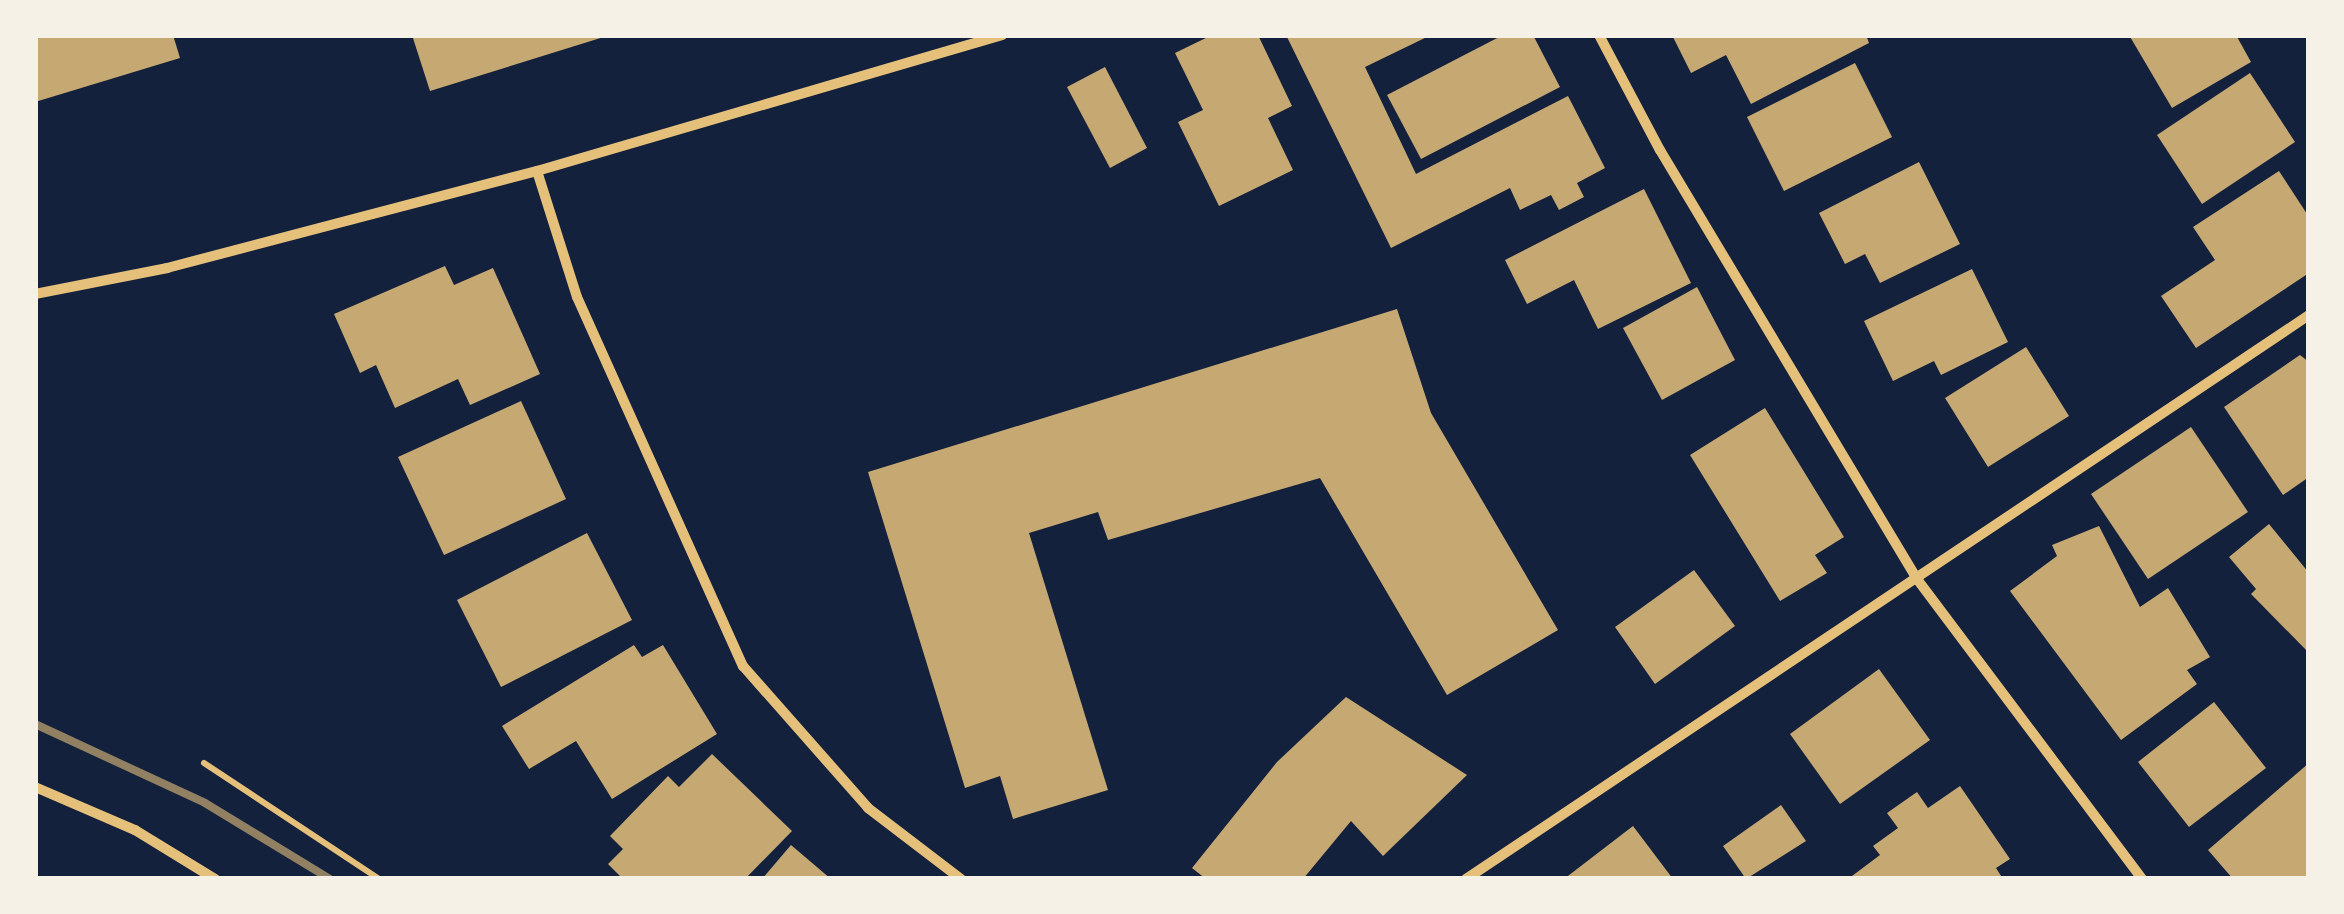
<!DOCTYPE html>
<html>
<head>
<meta charset="utf-8">
<style>
  body { margin:0 }
  #map { position:relative; width:2344px; height:914px; overflow:hidden; background:#14213d; font-family:"PT Sans",sans-serif }
  div>[style] { position:absolute }
  .building>* { inset:0; background:#c6a872 }
  .path>* { height:6px; margin:-3px; padding:0 3px; transform-origin:3px; border-radius:3px; background:#e5c07b }
  .minor>* { height:10px; margin:-5px; padding:0 5px; transform-origin:5px; border-radius:5px; background:#e5c07b }
  .rail>* { height:8px; margin:-4px; padding:0 4px; transform-origin:4px; border-radius:4px; background:#918062 }
  span { translate:-50% -50%; white-space:nowrap; text-align:center; line-height:1.15; -webkit-text-stroke:8px #f6f1e7; paint-order:stroke }
  .frame { position:absolute; inset:0; border:38px solid #f6f1e7; pointer-events:none }
</style>
</head>
<body>
<div id="map">
  <div class="building">
    <i style="clip-path:polygon(35px 35px,173px 35px,180px 58px,35px 102px)"></i>
    <i style="clip-path:polygon(412px 35px,607px 35px,607px 36px,430px 91px)"></i>
    <i style="clip-path:polygon(1212px 35px,1258px 35px,1292px 106px,1268px 118px,1293px 170px,1219px 206px,1178px 122px,1203px 110px,1175px 53px)"></i>
    <i style="clip-path:polygon(1286px 35px,1431px 35px,1365px 67px,1416px 174px,1568px 96px,1605px 168px,1577px 183px,1584px 197px,1559px 210px,1551px 195px,1520px 210px,1510px 188px,1391px 248px)"></i>
    <i style="clip-path:polygon(1503px 35px,1533px 35px,1560px 87px,1421px 159px,1387px 95px)"></i>
    <i style="clip-path:polygon(1672px 35px,1866px 35px,1869px 43px,1751px 104px,1726px 55px,1691px 73px)"></i>
    <i style="clip-path:polygon(2129px 35px,2236px 35px,2251px 62px,2172px 108px)"></i>
    <i style="clip-path:polygon(1855px 63px,1892px 137px,1784px 191px,1747px 117px)"></i>
    <i style="clip-path:polygon(1105px 67px,1147px 148px,1110px 168px,1067px 87px)"></i>
    <i style="clip-path:polygon(2250px 73px,2295px 142px,2202px 204px,2157px 135px)"></i>
    <i style="clip-path:polygon(1919px 162px,1960px 244px,1880px 283px,1865px 254px,1845px 264px,1819px 213px)"></i>
    <i style="clip-path:polygon(2279px 171px,2309px 217px,2309px 273px,2196px 348px,2161px 296px,2215px 260px,2193px 227px)"></i>
    <i style="clip-path:polygon(1644px 189px,1691px 283px,1598px 329px,1574px 280px,1527px 304px,1505px 260px)"></i>
    <i style="clip-path:polygon(445px 266px,454px 285px,493px 268px,540px 374px,470px 405px,458px 379px,395px 408px,376px 365px,360px 373px,334px 314px)"></i>
    <i style="clip-path:polygon(1972px 269px,2008px 342px,1941px 375px,1934px 361px,1893px 381px,1864px 321px)"></i>
    <i style="clip-path:polygon(1697px 287px,1735px 360px,1662px 400px,1623px 328px)"></i>
    <i style="clip-path:polygon(1397px 309px,1431px 413px,1558px 630px,1447px 695px,1320px 478px,1108px 540px,1098px 512px,1029px 533px,1108px 790px,1013px 819px,1000px 776px,965px 788px,868px 472px)"></i>
    <i style="clip-path:polygon(2026px 347px,2069px 416px,1988px 467px,1945px 398px)"></i>
    <i style="clip-path:polygon(2300px 355px,2309px 362px,2309px 477px,2283px 495px,2224px 407px)"></i>
    <i style="clip-path:polygon(521px 401px,566px 499px,444px 555px,398px 457px)"></i>
    <i style="clip-path:polygon(1765px 408px,1844px 537px,1815px 555px,1827px 573px,1780px 601px,1690px 455px)"></i>
    <i style="clip-path:polygon(2191px 427px,2248px 512px,2148px 579px,2091px 494px)"></i>
    <i style="clip-path:polygon(2269px 524px,2309px 573px,2309px 653px,2251px 594px,2256px 589px,2229px 557px)"></i>
    <i style="clip-path:polygon(2099px 526px,2140px 607px,2168px 588px,2210px 657px,2187px 670px,2197px 684px,2121px 740px,2010px 591px,2057px 556px,2052px 545px)"></i>
    <i style="clip-path:polygon(587px 533px,632px 620px,501px 687px,457px 600px)"></i>
    <i style="clip-path:polygon(1694px 570px,1735px 626px,1655px 684px,1615px 627px)"></i>
    <i style="clip-path:polygon(634px 645px,642px 657px,663px 645px,717px 734px,612px 799px,576px 741px,529px 769px,502px 726px)"></i>
    <i style="clip-path:polygon(1879px 669px,1930px 740px,1840px 804px,1790px 734px)"></i>
    <i style="clip-path:polygon(1346px 697px,1467px 775px,1383px 856px,1351px 821px,1303px 879px,1206px 879px,1192px 868px,1277px 762px)"></i>
    <i style="clip-path:polygon(2214px 702px,2266px 768px,2189px 827px,2138px 762px)"></i>
    <i style="clip-path:polygon(712px 754px,792px 831px,745px 879px,623px 879px,608px 864px,623px 849px,610px 836px,668px 776px,679px 787px)"></i>
    <i style="clip-path:polygon(2309px 763px,2309px 877px,2233px 879px,2208px 850px)"></i>
    <i style="clip-path:polygon(1960px 786px,2010px 859px,1996px 868px,2003px 879px,1848px 879px,1880px 855px,1873px 846px,1898px 828px,1887px 813px,1917px 792px,1928px 808px)"></i>
    <i style="clip-path:polygon(1781px 805px,1806px 841px,1746px 879px,1723px 846px)"></i>
    <i style="clip-path:polygon(1633px 826px,1673px 879px,1564px 879px)"></i>
    <i style="clip-path:polygon(791px 845px,831px 879px,762px 879px)"></i>
  </div>
  <div class="path">
    <i style="left:204px;top:763px;width:210px;rotate:33.5deg"></i>
  </div>
  <div class="minor">
    <i style="left:1599px;top:35px;width:130px;rotate:62.1deg"></i>
    <i style="left:1660px;top:150px;width:500px;rotate:59.08deg"></i>
    <i style="left:1917px;top:579px;width:375px;rotate:53.1deg"></i>
    <i style="left:537px;top:171px;width:132px;rotate:72.4deg"></i>
    <i style="left:577px;top:297px;width:405px;rotate:65.8deg"></i>
    <i style="left:743px;top:666px;width:189px;rotate:48.6deg"></i>
    <i style="left:868px;top:808px;width:117px;rotate:37.4deg"></i>
    <i style="left:35px;top:294px;width:135px;rotate:-11.1deg"></i>
    <i style="left:167px;top:268px;width:383px;rotate:-14.7deg"></i>
    <i style="left:537px;top:171px;width:485px;rotate:-16.3deg"></i>
    <i style="left:35px;top:787px;width:109px;rotate:23.3deg"></i>
    <i style="left:135px;top:830px;width:94px;rotate:31.5deg"></i>
    <i style="left:1466px;top:879px;width:1014px;rotate:-33.78deg"></i>
  </div>
  <div class="rail">
    <i style="left:35px;top:724px;width:187px;rotate:24.9deg"></i>
    <i style="left:205px;top:803px;width:146px;rotate:31.3deg"></i>
  </div>
  <div class="frame"></div>
</div>
</body>
</html>
